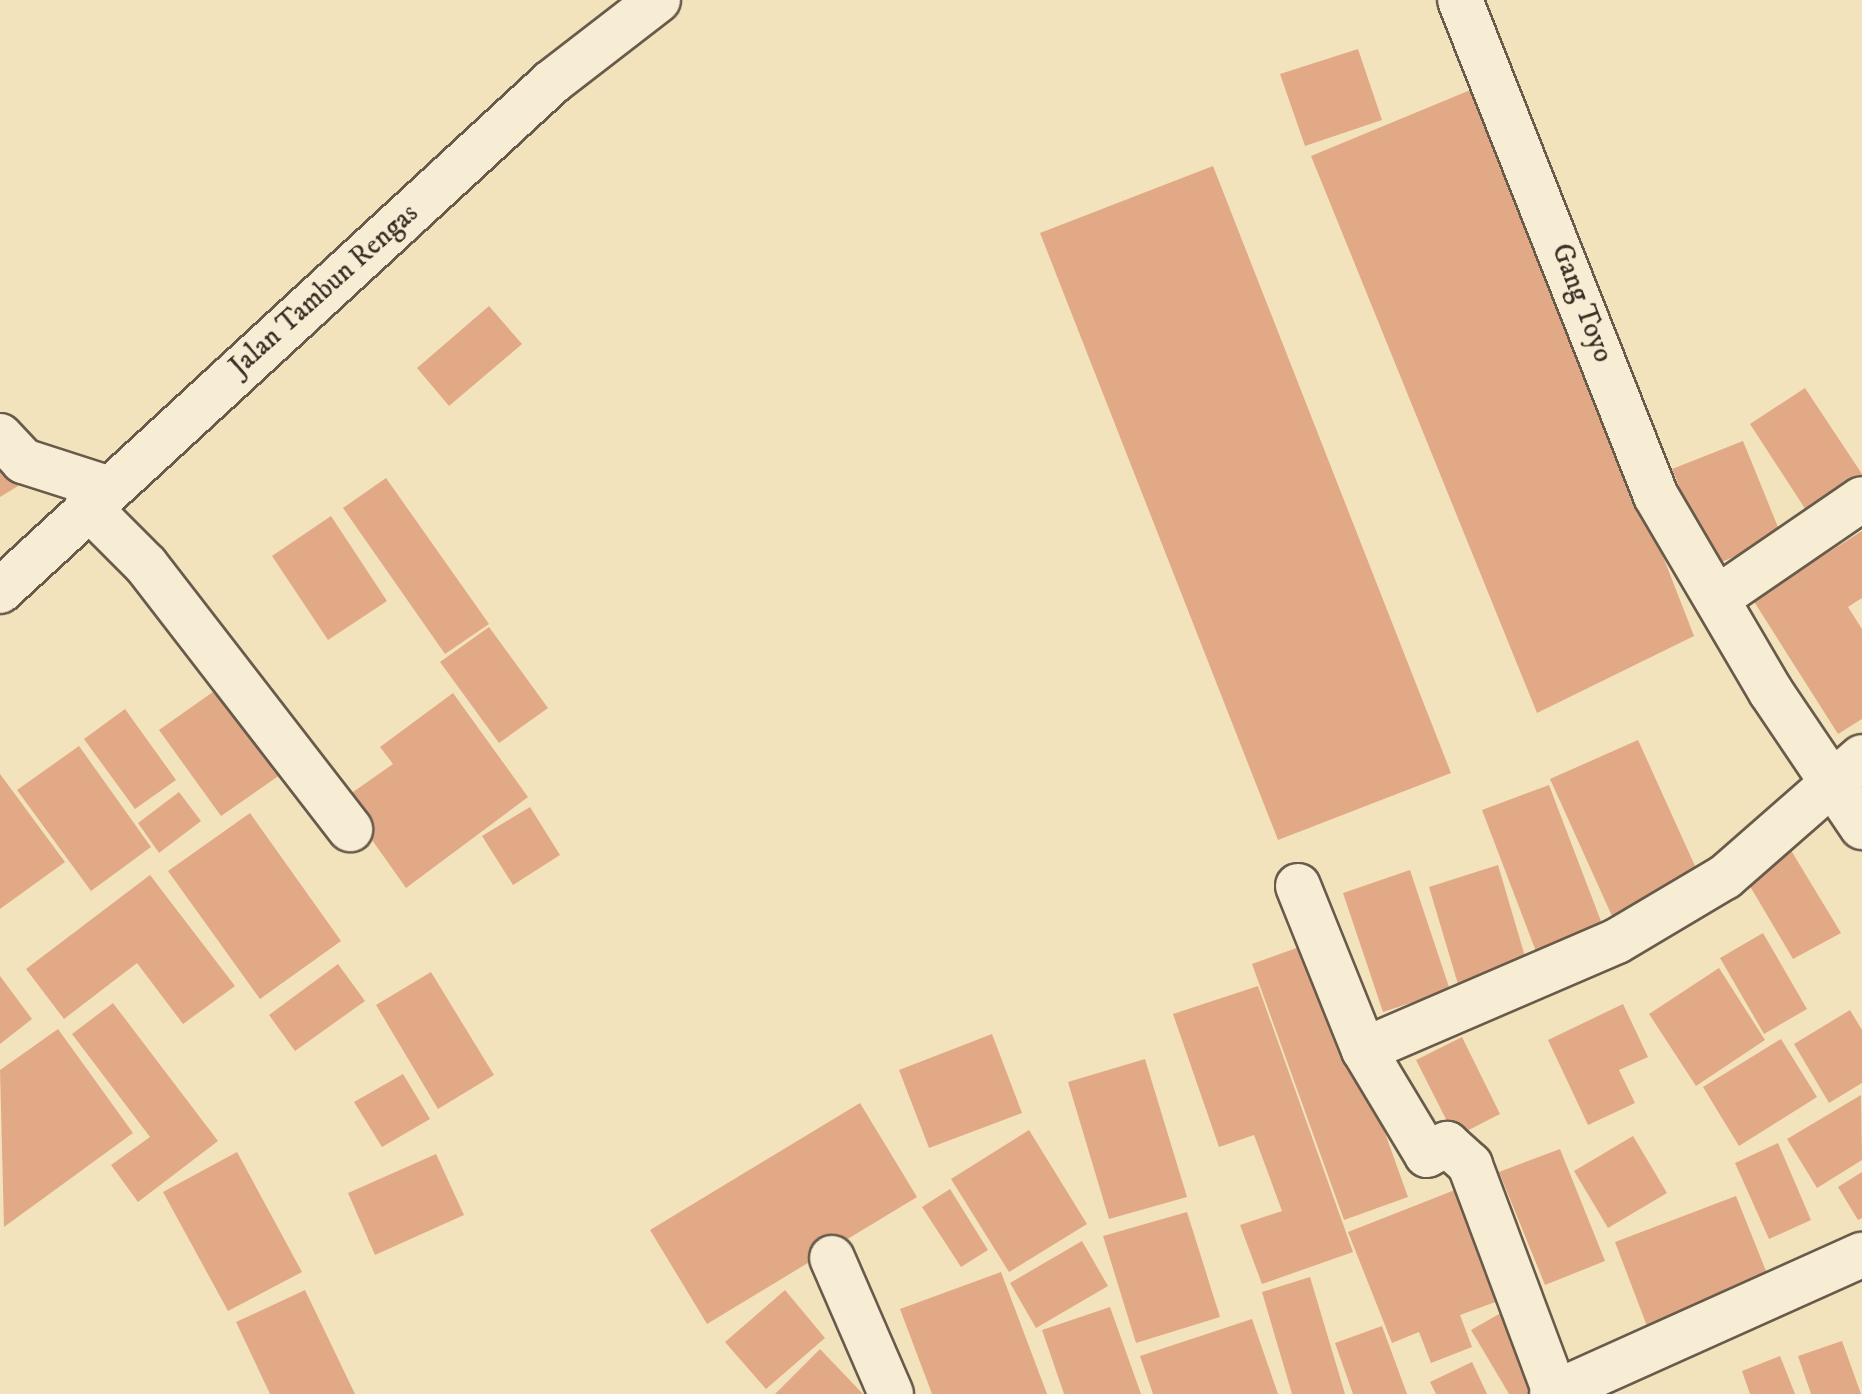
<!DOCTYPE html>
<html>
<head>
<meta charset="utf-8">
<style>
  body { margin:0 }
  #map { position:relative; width:1862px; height:1394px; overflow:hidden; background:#f3e3bd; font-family:"IM FELL DW Pica",serif }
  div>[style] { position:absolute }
  .building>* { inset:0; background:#e2a987 }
  .roads { filter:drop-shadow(2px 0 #685b4b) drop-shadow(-2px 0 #685b4b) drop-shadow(0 2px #685b4b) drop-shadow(0 -2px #685b4b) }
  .minor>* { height:44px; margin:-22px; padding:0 22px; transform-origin:22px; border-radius:22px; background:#f7edd4 }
  .tertiary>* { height:44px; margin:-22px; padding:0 22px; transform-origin:22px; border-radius:22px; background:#f7edd4 }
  span { translate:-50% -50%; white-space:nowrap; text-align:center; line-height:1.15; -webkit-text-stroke:7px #f7edd4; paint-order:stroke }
  .street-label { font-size:28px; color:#3a2e25 }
</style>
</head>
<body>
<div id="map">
  <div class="building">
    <i style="clip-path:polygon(1358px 49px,1382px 120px,1305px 146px,1280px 74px)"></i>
    <i style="clip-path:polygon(1480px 86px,1694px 636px,1537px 713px,1311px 156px)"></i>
    <i style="clip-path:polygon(1213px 166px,1451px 773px,1278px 840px,1040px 233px)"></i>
    <i style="clip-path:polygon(489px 306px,522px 344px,449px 406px,417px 368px)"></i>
    <i style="clip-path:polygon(1805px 388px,1862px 474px,1862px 494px,1815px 524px,1750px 424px)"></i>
    <i style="clip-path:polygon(1743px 441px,1782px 537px,1712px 566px,1672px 469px)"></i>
    <i style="clip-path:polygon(0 447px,23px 483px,0 497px)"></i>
    <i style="clip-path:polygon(386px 478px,489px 624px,445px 654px,343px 508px)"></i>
    <i style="clip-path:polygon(331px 516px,387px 601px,328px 640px,272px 556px)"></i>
    <i style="clip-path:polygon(1862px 531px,1862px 598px,1848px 607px,1862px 629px,1862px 719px,1838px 734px,1753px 600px)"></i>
    <i style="clip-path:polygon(489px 627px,548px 708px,499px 743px,440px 662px)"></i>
    <i style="clip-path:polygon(227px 682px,290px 768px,221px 816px,159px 730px)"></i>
    <i style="clip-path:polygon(453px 693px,528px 797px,406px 888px,343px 799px,393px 764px,380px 747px)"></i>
    <i style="clip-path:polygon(125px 709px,176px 780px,135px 809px,84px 739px)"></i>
    <i style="clip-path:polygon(1638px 740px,1705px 888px,1617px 927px,1550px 779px)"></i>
    <i style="clip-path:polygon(79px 746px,151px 847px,91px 891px,17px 790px)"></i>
    <i style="clip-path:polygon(0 774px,65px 862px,0 909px)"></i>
    <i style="clip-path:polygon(1549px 785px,1607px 937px,1540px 962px,1482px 810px)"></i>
    <i style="clip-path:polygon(179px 792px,201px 821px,159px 853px,138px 823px)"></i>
    <i style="clip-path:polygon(530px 807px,560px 855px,513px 885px,482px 836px)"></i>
    <i style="clip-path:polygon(250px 813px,341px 941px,260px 999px,168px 871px)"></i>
    <i style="clip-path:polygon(1789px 847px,1841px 933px,1793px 959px,1744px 876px)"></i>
    <i style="clip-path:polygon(1498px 865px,1529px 970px,1460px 991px,1429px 887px)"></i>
    <i style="clip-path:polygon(1410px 870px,1450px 990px,1383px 1012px,1343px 893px)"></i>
    <i style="clip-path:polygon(150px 875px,235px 986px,183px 1024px,137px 963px,64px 1019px,26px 969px)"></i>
    <i style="clip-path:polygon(1763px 933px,1807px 1009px,1764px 1034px,1720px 958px)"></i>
    <i style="clip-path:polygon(1316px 941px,1408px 1197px,1344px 1220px,1252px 964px)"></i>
    <i style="clip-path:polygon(338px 964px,365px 1001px,295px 1051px,269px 1015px)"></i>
    <i style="clip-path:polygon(1719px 968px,1765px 1040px,1696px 1086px,1649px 1014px)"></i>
    <i style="clip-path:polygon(431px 972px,494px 1075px,438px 1109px,376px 1005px)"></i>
    <i style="clip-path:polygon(0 976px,32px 1019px,0 1044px)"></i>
    <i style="clip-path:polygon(1258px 986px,1353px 1252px,1262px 1284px,1240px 1225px,1282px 1211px,1254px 1135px,1219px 1147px,1173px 1014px)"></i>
    <i style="clip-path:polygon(113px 1003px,218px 1141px,138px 1202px,111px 1165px,150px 1137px,72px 1034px)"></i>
    <i style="clip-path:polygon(1623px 1004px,1648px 1057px,1619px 1070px,1635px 1103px,1588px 1125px,1548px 1040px)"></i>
    <i style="clip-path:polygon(1850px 1010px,1862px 1030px,1862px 1083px,1829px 1103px,1794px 1044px)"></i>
    <i style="clip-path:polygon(58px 1029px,133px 1133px,4px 1227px,0 1070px)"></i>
    <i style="clip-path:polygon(992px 1034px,1022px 1113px,929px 1148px,899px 1070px)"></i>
    <i style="clip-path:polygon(1462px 1037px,1500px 1114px,1455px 1137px,1416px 1060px)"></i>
    <i style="clip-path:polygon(1781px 1039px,1817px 1097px,1739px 1146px,1703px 1087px)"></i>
    <i style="clip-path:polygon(1145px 1059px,1187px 1197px,1109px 1219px,1068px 1082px)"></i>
    <i style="clip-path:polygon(403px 1074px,430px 1119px,382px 1147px,354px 1102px)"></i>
    <i style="clip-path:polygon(1861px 1095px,1862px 1160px,1817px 1188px,1787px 1139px)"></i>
    <i style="clip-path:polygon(860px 1103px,917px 1197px,707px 1324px,650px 1230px)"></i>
    <i style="clip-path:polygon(1029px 1130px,1087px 1224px,1009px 1272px,951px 1179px)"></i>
    <i style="clip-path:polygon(1633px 1136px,1667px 1193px,1608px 1228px,1574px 1171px)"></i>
    <i style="clip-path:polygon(1778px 1143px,1811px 1220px,1769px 1239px,1735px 1163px)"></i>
    <i style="clip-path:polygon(1560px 1149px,1605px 1261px,1545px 1285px,1499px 1172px)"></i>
    <i style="clip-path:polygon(237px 1152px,302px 1272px,228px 1311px,163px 1192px)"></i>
    <i style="clip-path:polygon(436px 1154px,464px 1215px,375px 1255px,348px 1193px)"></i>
    <i style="clip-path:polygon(1862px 1172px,1862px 1218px,1858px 1220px,1838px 1187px)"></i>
    <i style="clip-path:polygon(1465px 1186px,1509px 1297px,1460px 1315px,1472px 1347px,1431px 1363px,1419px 1332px,1392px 1343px,1348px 1232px)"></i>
    <i style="clip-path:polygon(950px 1189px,988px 1250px,961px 1267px,922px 1207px)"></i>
    <i style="clip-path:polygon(1736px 1196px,1772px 1286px,1650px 1334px,1615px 1242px)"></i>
    <i style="clip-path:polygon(1187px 1212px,1220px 1317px,1136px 1343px,1103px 1236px)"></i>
    <i style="clip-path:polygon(1082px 1241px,1108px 1286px,1036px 1328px,1010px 1283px)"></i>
    <i style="clip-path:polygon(1001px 1272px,1047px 1394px,932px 1394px,900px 1309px)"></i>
    <i style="clip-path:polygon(1310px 1277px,1345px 1394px,1292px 1394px,1262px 1292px)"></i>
    <i style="clip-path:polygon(305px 1290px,355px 1394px,270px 1394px,236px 1322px)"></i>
    <i style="clip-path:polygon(785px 1290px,825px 1338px,766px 1389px,725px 1342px)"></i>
    <i style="clip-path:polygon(1110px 1307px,1141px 1394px,1064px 1394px,1042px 1330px)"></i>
    <i style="clip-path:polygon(1506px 1310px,1536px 1394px,1509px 1394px,1471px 1330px)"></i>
    <i style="clip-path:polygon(1252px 1319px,1278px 1394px,1153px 1394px,1140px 1356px)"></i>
    <i style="clip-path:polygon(1382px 1326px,1407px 1394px,1353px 1394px,1335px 1343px)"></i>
    <i style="clip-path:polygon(1842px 1341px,1861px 1394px,1811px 1394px,1798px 1356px)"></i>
    <i style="clip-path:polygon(820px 1349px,863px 1394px,775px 1394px)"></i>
    <i style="clip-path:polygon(1780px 1356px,1795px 1394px,1750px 1394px,1742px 1371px)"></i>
    <i style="clip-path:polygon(1472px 1362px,1487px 1394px,1436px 1394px,1430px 1382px)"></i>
  </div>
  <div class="roads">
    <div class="minor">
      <i style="left:1460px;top:0;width:533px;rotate:68.44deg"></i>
      <i style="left:1656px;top:496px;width:227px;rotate:59.6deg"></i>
      <i style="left:1771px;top:692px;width:163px;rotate:56deg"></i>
      <i style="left:0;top:436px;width:34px;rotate:47deg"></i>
      <i style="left:23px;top:461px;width:88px;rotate:17.8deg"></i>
      <i style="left:87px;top:506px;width:83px;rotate:45deg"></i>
      <i style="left:146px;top:565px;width:334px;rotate:52.3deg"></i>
      <i style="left:1719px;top:597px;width:173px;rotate:-34.4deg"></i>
      <i style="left:1298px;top:886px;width:177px;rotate:68.1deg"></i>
      <i style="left:1364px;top:1050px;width:275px;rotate:-23.3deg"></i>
      <i style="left:1617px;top:941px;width:126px;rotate:-30.7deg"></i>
      <i style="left:1725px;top:877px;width:182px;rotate:-41.2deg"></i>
      <i style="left:1364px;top:1050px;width:122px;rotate:59deg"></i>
      <i style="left:1427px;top:1155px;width:23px;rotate:-29deg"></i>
      <i style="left:1447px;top:1144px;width:31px;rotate:42deg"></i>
      <i style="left:1470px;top:1165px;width:242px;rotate:69.5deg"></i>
      <i style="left:832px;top:1258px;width:148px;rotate:66.5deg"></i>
      <i style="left:1552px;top:1394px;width:340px;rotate:-24.2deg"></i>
    </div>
    <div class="tertiary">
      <i style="left:0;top:591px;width:751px;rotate:-42.68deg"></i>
      <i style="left:552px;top:82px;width:134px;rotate:-37.7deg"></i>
    </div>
  </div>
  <div class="street-label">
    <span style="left:324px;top:290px;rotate:-42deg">Jalan Tambun Rengas</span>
    <span style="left:1582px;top:303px;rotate:69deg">Gang Toyo</span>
  </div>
</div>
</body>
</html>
